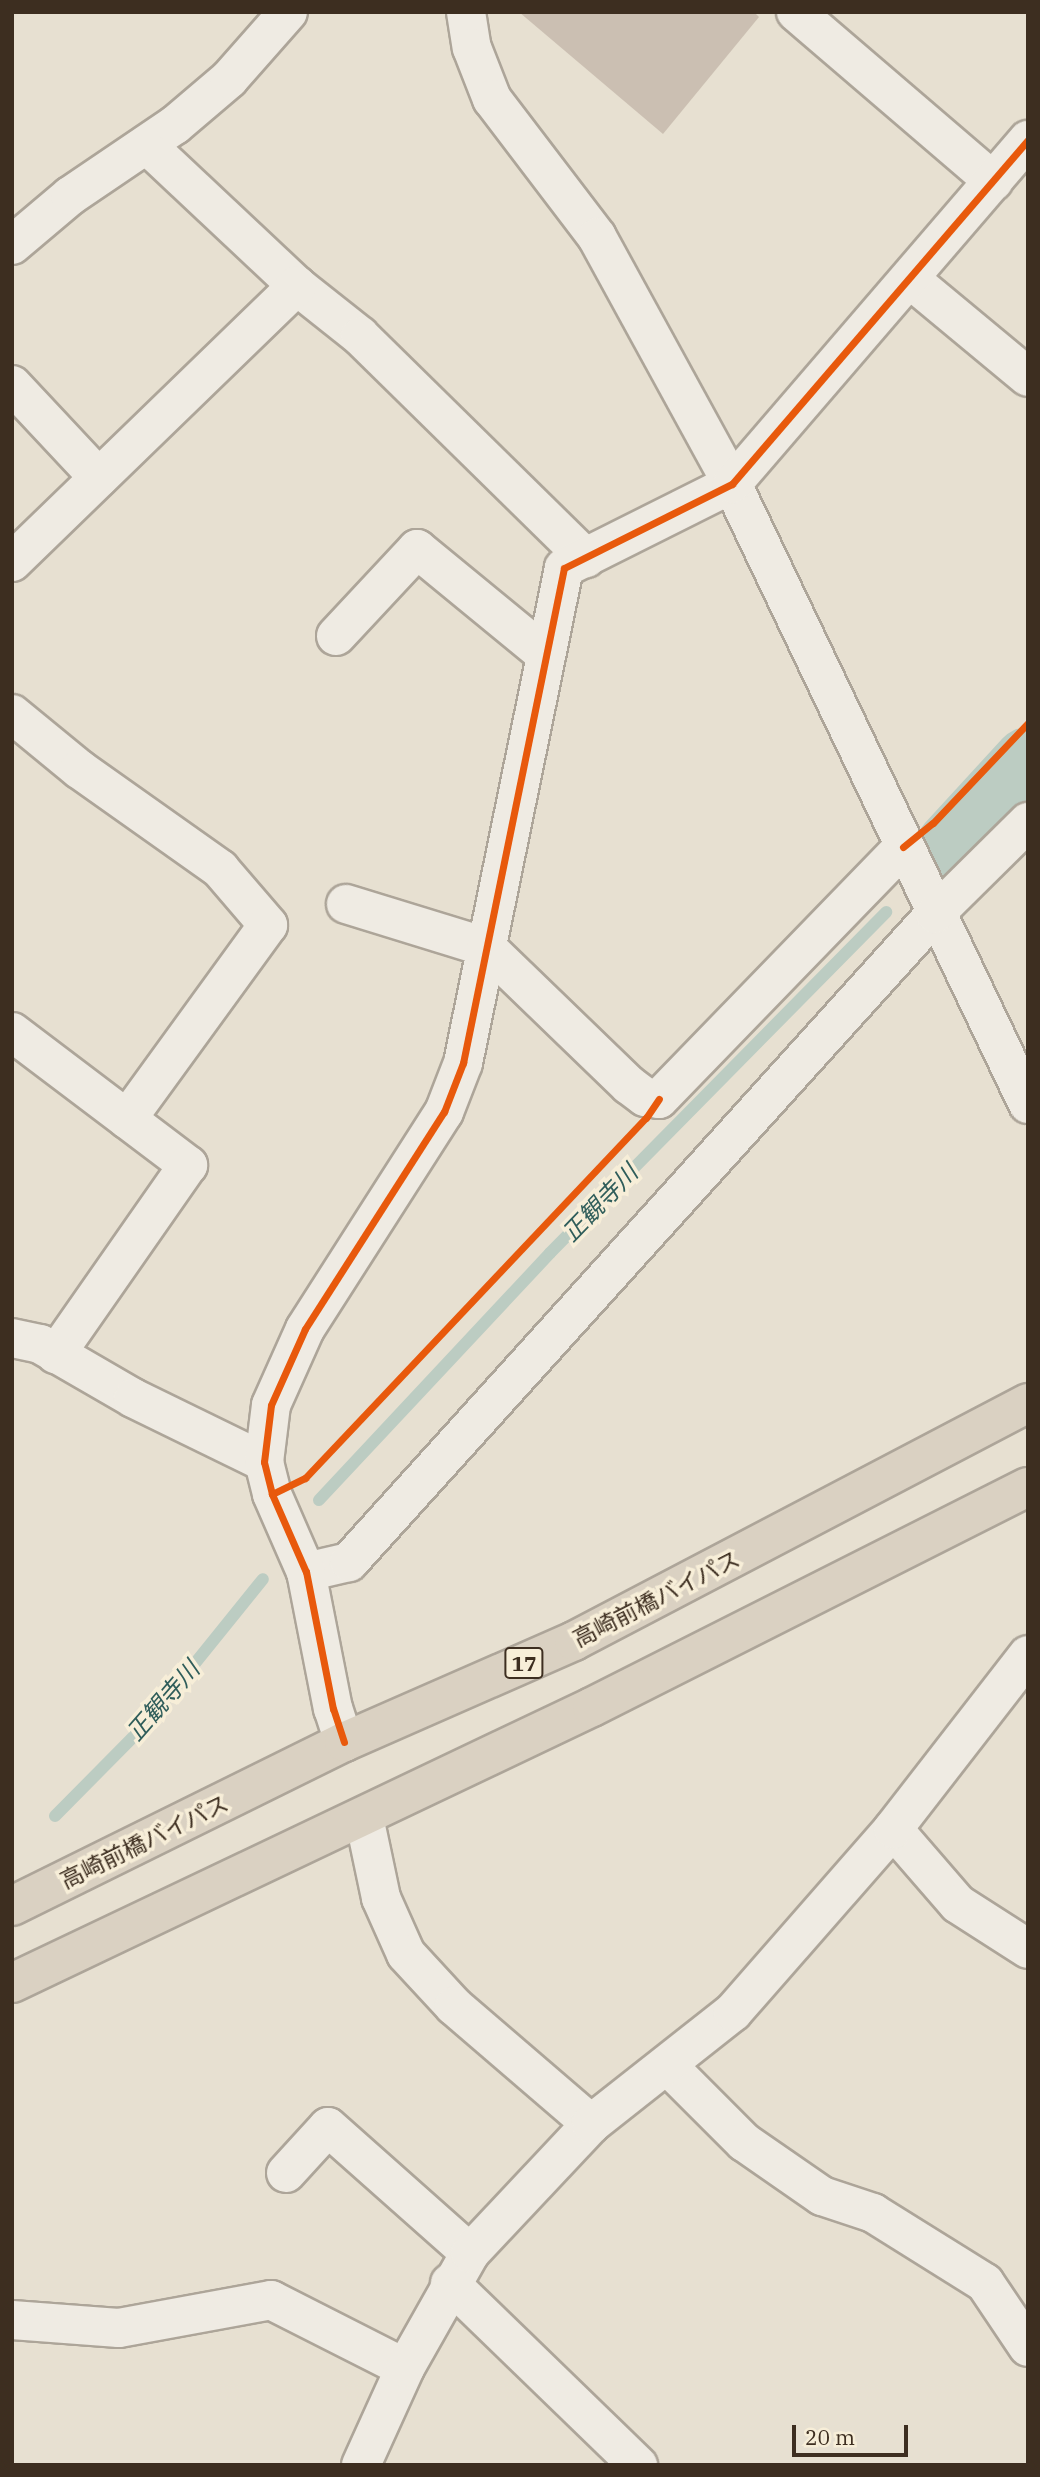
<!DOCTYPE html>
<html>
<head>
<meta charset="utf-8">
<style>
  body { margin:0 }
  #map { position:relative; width:1040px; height:2477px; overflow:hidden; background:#e7e0d1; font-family:"IBM Plex Serif","Noto Sans JP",serif }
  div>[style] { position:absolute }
  .stream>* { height:12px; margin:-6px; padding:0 6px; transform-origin:6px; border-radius:6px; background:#bcccc2 }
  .river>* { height:68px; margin:-34px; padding:0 34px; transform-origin:34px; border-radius:34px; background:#bcccc2 }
  .building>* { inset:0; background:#cbbfb2 }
  .roads { filter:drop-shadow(2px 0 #ada599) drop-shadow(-2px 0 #ada599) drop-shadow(0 2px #ada599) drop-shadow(0 -2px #ada599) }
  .minor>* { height:38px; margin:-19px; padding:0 19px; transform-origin:19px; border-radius:19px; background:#efebe3 }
  .highway>* { height:38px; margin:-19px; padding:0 19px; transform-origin:19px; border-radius:19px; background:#dad1c2 }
  .cycleway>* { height:7px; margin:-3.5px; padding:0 3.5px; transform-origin:3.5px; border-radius:3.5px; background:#e8590c }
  span { translate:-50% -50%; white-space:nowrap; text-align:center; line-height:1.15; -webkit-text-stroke:7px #f7eed8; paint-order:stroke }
  .shield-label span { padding:2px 5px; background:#f7eed8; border:2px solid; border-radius:5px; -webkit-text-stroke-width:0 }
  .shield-label { font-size:21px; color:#3d2e20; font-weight:700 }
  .street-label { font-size:23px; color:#3d2e20 }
  .water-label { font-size:24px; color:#2f5d5a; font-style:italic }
  .frame { position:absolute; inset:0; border:14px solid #3d2e20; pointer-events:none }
  .scale { position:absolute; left:792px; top:2425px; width:116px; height:32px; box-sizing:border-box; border:4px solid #3d2e20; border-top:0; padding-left:9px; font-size:21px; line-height:24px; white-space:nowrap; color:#3d2e20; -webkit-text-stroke:5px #f7eed8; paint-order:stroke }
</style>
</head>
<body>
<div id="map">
  <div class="stream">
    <i style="left:319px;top:1500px;width:338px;rotate:-46.9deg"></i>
    <i style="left:550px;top:1253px;width:479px;rotate:-45.4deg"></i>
    <i style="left:55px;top:1816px;width:129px;rotate:-45.3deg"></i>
    <i style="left:146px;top:1724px;width:186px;rotate:-51.1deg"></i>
  </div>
  <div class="river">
    <i style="left:950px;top:846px;width:115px;rotate:-47.5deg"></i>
  </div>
  <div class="building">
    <i style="clip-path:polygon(519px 12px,754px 12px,759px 17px,663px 134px)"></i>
  </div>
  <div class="roads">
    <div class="minor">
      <i style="left:466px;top:12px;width:36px;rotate:81deg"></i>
      <i style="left:472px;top:48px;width:55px;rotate:68.6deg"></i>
      <i style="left:492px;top:99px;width:173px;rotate:52.7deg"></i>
      <i style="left:597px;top:237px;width:281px;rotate:61.3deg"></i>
      <i style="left:732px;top:484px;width:687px;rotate:64.48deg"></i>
      <i style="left:796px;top:12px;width:260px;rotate:40.6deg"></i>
      <i style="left:147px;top:145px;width:206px;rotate:43.2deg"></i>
      <i style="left:297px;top:286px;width:80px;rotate:38.4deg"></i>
      <i style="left:360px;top:336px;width:317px;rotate:44.5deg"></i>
      <i style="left:12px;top:245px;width:76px;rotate:-40.2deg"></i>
      <i style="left:70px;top:196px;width:127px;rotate:-34.1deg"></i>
      <i style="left:175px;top:125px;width:71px;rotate:-40.4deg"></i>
      <i style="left:229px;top:79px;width:89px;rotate:-48.6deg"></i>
      <i style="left:910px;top:279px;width:153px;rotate:39.7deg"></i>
      <i style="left:12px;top:385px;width:127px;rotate:46.9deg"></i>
      <i style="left:12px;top:562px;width:397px;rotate:-44.1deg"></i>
      <i style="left:336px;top:636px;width:119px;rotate:-47deg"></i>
      <i style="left:417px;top:549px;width:167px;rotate:39.4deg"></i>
      <i style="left:12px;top:714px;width:87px;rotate:39.4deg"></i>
      <i style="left:79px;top:769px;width:173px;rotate:35.3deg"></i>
      <i style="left:220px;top:869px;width:74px;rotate:49.4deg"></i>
      <i style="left:268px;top:925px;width:240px;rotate:126deg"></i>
      <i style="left:346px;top:904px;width:146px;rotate:17.1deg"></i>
      <i style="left:486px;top:947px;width:199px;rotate:44deg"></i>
      <i style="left:629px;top:1085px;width:20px;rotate:37deg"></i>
      <i style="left:645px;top:1097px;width:14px;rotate:8deg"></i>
      <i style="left:659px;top:1099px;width:351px;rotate:-45.9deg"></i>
      <i style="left:12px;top:1032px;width:221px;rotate:37.1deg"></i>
      <i style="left:188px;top:1165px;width:231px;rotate:124.9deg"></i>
      <i style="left:12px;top:1338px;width:29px;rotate:12deg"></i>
      <i style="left:40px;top:1344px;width:108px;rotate:30.1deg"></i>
      <i style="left:133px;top:1398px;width:146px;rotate:26deg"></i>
      <i style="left:306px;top:1572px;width:44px;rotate:-13.1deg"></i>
      <i style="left:349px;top:1562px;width:874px;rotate:-47.88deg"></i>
      <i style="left:935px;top:914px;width:131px;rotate:-44.7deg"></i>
      <i style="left:344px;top:1742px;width:35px;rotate:-108deg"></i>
      <i style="left:333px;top:1709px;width:140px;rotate:-101.1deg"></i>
      <i style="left:306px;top:1572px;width:85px;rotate:-113.6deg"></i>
      <i style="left:272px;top:1494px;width:33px;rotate:-104deg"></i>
      <i style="left:264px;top:1462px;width:57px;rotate:-83deg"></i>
      <i style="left:271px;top:1405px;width:83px;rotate:-65.9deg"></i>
      <i style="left:305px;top:1329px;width:258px;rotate:-57.4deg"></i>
      <i style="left:444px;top:1112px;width:53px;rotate:-68.8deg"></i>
      <i style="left:463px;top:1063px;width:505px;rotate:-78.47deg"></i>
      <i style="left:564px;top:568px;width:188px;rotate:-26.6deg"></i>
      <i style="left:732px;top:484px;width:454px;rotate:-49.3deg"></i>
      <i style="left:364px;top:1817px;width:83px;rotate:78.1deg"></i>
      <i style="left:381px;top:1898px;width:61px;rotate:65.9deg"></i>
      <i style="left:406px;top:1954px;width:71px;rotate:47.3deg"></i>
      <i style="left:454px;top:2006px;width:181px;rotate:40.7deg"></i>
      <i style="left:893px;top:1829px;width:99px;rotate:49.1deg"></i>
      <i style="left:958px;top:1904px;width:83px;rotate:32.7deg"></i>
      <i style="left:667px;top:2065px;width:109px;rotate:45deg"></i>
      <i style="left:744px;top:2142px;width:95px;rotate:34.7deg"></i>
      <i style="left:822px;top:2196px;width:54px;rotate:18.4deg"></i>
      <i style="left:873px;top:2213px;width:132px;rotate:32deg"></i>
      <i style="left:985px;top:2283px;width:77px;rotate:56.1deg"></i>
      <i style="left:286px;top:2173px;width:62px;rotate:-47.6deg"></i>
      <i style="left:328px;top:2127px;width:190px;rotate:41.6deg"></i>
      <i style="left:450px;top:2283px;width:262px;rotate:44.1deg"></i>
      <i style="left:12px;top:2320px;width:107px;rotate:4.3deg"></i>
      <i style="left:119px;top:2328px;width:155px;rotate:-10.4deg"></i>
      <i style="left:271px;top:2300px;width:150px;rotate:26.9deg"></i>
      <i style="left:361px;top:2465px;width:107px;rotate:-65.6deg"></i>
      <i style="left:405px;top:2368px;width:132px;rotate:-60.5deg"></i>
      <i style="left:470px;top:2253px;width:177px;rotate:-46.8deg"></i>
      <i style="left:591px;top:2124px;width:181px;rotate:-38.3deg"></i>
      <i style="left:733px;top:2012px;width:243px;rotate:-48.8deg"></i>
      <i style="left:893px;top:1829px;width:220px;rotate:-52.2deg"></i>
    </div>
    <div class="highway">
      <i style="left:12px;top:1906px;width:370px;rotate:-26.3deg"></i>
      <i style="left:344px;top:1742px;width:251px;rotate:-23.7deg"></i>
      <i style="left:574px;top:1641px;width:513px;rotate:-27.66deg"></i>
      <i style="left:12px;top:1983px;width:642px;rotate:-25.45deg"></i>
      <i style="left:592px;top:1707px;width:488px;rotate:-26.8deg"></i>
    </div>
  </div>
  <div class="cycleway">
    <i style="left:903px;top:847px;width:38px;rotate:-39deg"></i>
    <i style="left:933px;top:823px;width:138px;rotate:-46.5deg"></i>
    <i style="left:272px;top:1494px;width:37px;rotate:-26deg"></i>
    <i style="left:305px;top:1478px;width:496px;rotate:-46.6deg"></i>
    <i style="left:646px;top:1118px;width:23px;rotate:-56deg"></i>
    <i style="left:344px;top:1742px;width:35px;rotate:-108deg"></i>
    <i style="left:333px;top:1709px;width:140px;rotate:-101.1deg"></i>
    <i style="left:306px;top:1572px;width:85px;rotate:-113.6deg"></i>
    <i style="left:272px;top:1494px;width:33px;rotate:-104deg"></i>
    <i style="left:264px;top:1462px;width:57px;rotate:-83deg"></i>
    <i style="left:271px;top:1405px;width:83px;rotate:-65.9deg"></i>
    <i style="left:305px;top:1329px;width:258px;rotate:-57.4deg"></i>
    <i style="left:444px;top:1112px;width:53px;rotate:-68.8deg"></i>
    <i style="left:463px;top:1063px;width:505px;rotate:-78.47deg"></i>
    <i style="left:564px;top:568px;width:188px;rotate:-26.6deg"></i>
    <i style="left:732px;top:484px;width:454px;rotate:-49.3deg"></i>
  </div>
  <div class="shield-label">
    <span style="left:524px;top:1663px">17</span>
  </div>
  <div class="street-label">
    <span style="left:656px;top:1598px;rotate:-27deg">高崎前橋バイパス</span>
    <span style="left:144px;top:1841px;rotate:-26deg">高崎前橋バイパス</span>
  </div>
  <div class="water-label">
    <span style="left:600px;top:1203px;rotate:-46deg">正観寺川</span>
    <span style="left:163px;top:1701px;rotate:-49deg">正観寺川</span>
  </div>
  <div class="frame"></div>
  <div class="scale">20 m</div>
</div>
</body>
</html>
